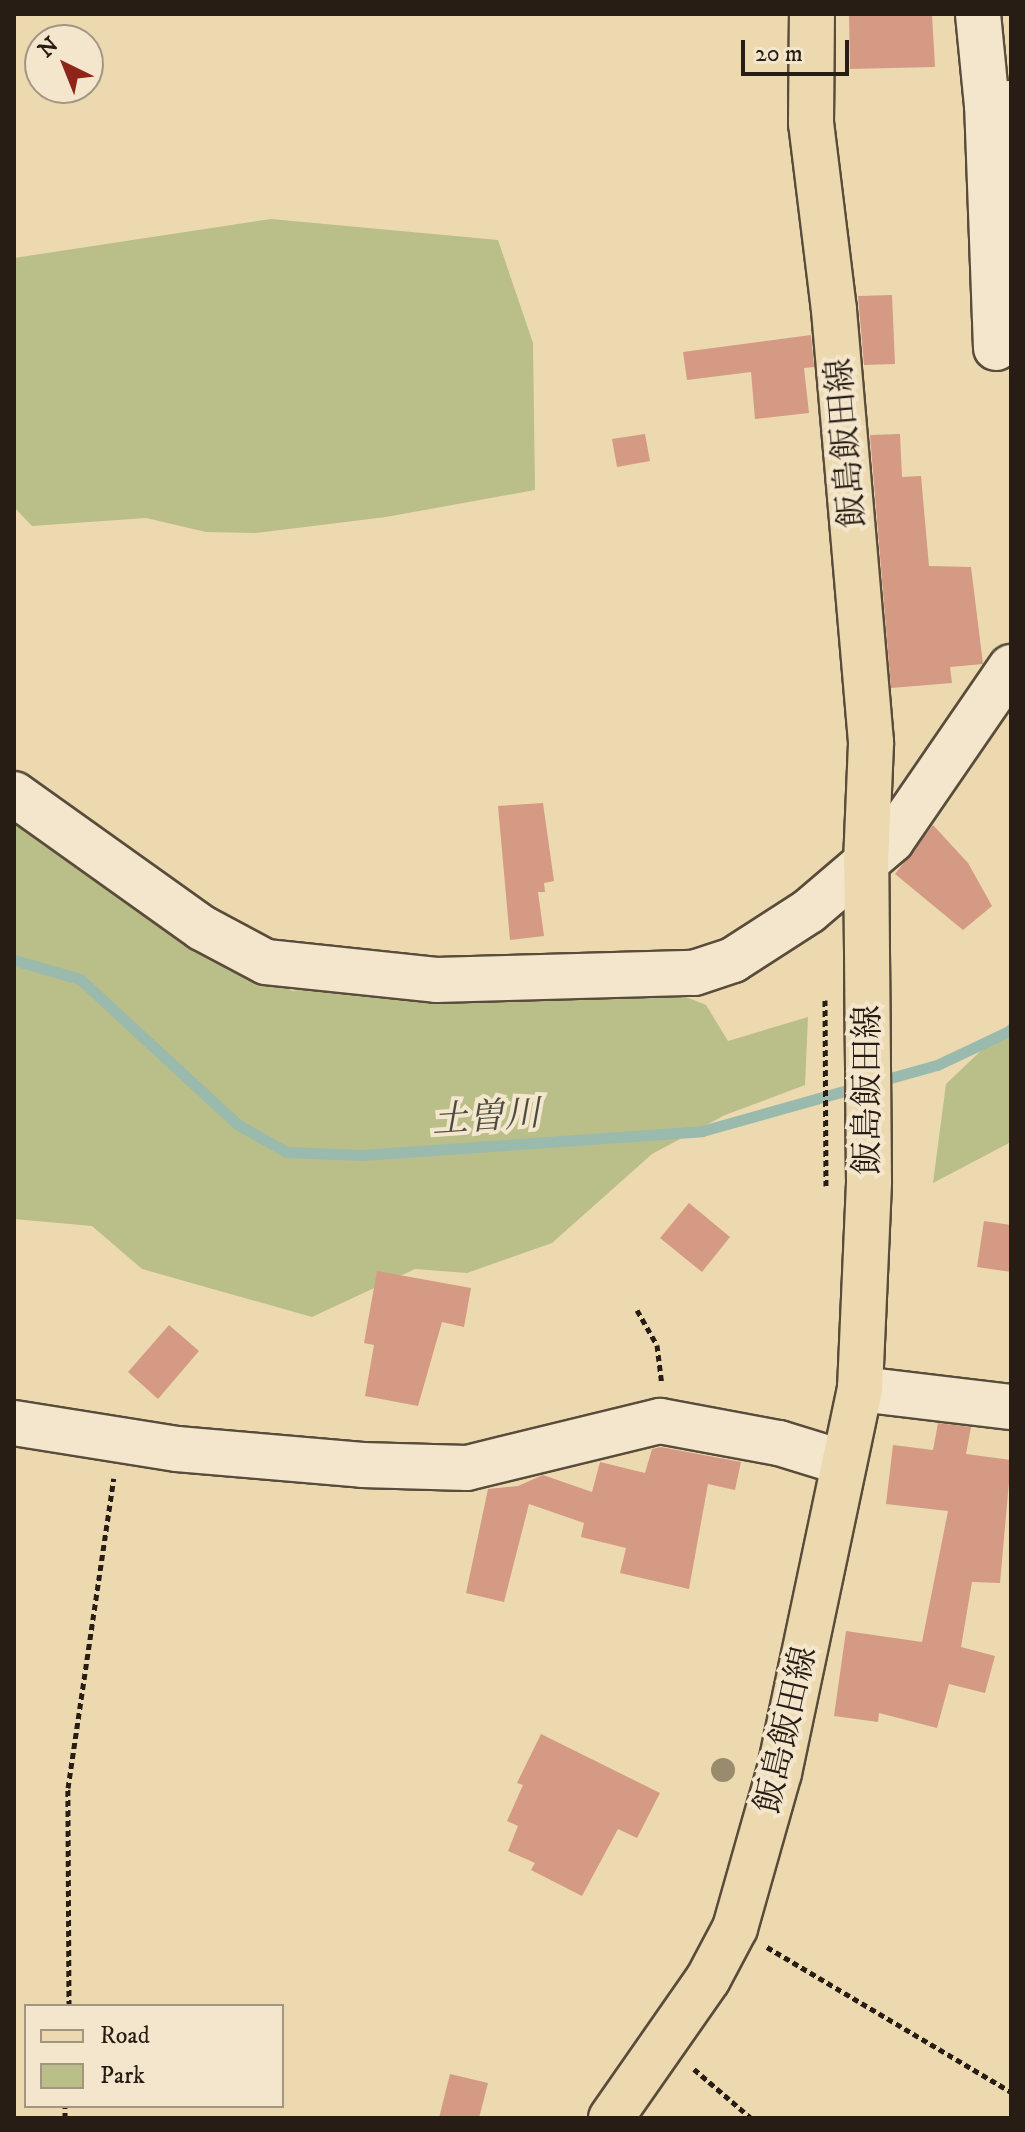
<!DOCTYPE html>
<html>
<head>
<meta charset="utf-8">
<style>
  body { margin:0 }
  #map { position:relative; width:1025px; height:2132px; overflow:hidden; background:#ecd9b0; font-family:"IM FELL DW Pica","Noto Serif JP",serif }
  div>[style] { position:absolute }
  .green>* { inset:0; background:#babe89 }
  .stream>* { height:11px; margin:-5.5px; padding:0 5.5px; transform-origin:5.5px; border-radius:5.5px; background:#99baac }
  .building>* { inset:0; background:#d49a84 }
  .path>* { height:5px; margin-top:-2.5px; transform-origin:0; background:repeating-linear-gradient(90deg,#281d14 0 6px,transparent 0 10px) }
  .roads { filter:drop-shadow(2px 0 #594c3b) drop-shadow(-2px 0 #594c3b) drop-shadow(0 2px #594c3b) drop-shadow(0 -2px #594c3b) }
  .minor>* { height:44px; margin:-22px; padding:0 22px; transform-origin:22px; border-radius:22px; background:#f3e6cc }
  .major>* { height:44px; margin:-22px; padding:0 22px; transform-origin:22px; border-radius:22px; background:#ecd9b0 }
  .trees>* { width:24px; height:24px; margin:-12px; border-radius:50%; background:#988c6d }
  span { translate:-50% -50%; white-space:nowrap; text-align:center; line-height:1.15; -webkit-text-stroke:8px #f3e6cc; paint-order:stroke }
  .street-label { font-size:34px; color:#281d14 }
  .water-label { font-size:36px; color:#4a4c42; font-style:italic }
  .frame { position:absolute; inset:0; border:16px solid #281d14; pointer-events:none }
  .legend { position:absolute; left:24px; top:2004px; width:260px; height:104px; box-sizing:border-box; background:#f3e6cc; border:2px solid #a29682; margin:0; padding:10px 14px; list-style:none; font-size:24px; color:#281d14 }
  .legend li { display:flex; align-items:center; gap:16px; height:40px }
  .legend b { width:40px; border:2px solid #a29682 }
  .north { position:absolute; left:24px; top:24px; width:80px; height:80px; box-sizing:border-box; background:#f3e6cc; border:2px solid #a29682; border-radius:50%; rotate:317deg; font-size:22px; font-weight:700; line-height:32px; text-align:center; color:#281d14 }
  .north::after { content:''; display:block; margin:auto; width:28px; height:36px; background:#8f2418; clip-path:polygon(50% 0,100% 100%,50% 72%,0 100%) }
  .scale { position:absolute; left:741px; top:40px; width:108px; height:36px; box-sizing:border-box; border:4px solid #281d14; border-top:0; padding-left:10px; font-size:24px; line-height:28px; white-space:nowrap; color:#281d14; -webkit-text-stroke:6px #f3e6cc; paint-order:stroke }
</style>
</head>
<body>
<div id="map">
  <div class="green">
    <i style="clip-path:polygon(271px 219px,498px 240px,533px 343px,535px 490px,386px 517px,256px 533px,206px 532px,146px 518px,32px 526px,14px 507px,14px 258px)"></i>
    <i style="clip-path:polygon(14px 818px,194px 944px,293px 991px,430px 969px,669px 990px,706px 1005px,728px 1041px,808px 1017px,805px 1085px,725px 1115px,652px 1154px,552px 1243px,467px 1273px,415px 1269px,312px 1317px,142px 1269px,92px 1226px,14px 1219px)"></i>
    <i style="clip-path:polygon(1011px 1022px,1011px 1142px,933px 1183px,946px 1084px)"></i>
  </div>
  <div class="stream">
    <i style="left:14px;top:960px;width:69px;rotate:16.1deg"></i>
    <i style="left:80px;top:979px;width:214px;rotate:42.7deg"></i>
    <i style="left:237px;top:1124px;width:56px;rotate:29.7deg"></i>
    <i style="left:286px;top:1152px;width:76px;rotate:2.3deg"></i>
    <i style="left:362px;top:1155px;width:341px;rotate:-4deg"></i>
    <i style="left:702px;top:1131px;width:163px;rotate:-15.7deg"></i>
    <i style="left:876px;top:1082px;width:63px;rotate:-15.6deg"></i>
    <i style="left:937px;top:1065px;width:82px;rotate:-25.3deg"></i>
  </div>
  <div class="building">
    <i style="clip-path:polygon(849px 14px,932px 14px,935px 67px,850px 69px)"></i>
    <i style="clip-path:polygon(892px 295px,895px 364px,864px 365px,858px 296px)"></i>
    <i style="clip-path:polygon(811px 335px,814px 367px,804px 368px,809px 413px,755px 419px,751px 372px,687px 380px,683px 352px)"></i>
    <i style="clip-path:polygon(645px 434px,650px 461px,617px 467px,612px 439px)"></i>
    <i style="clip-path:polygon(900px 434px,902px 477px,921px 476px,929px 566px,971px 567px,983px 664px,950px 667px,952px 683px,891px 688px,870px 435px)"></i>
    <i style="clip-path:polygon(543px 803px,554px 881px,544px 883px,545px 892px,538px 892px,544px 936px,510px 940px,498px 806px)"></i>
    <i style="clip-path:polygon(933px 825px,968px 863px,992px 906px,963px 930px,895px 874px)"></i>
    <i style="clip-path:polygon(689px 1203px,730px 1237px,702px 1272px,660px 1238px)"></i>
    <i style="clip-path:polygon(984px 1221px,1011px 1225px,1011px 1272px,977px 1267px)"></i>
    <i style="clip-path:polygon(377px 1271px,471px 1288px,464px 1327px,442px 1322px,418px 1406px,365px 1396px,374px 1345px,364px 1343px)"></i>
    <i style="clip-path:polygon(169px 1325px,199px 1351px,158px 1399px,128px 1372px)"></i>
    <i style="clip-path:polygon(938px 1423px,971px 1427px,966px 1454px,1011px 1460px,1000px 1583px,972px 1582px,961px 1647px,995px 1656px,985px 1693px,949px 1684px,937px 1728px,879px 1713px,878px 1722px,834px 1716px,846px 1631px,922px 1642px,948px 1511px,886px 1504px,893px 1445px,933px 1450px)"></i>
    <i style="clip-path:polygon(661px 1447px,741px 1462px,735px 1490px,708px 1484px,689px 1589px,620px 1573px,626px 1548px,581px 1537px,584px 1523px,529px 1504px,504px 1602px,466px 1593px,488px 1489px,518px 1486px,543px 1475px,592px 1492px,600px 1462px,645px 1473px,652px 1449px)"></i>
    <i style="clip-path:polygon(541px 1734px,660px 1793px,637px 1838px,618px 1829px,582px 1896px,531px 1870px,535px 1863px,508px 1851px,518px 1826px,507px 1821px,523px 1785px,517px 1783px)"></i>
    <i style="clip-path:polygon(450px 2074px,488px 2083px,479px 2118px,439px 2118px)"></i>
  </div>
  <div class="path">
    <i style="left:825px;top:1000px;width:186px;rotate:89.7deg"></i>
    <i style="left:637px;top:1310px;width:40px;rotate:60.3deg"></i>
    <i style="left:657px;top:1345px;width:39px;rotate:83deg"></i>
    <i style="left:767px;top:1947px;width:284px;rotate:30.7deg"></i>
    <i style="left:69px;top:2006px;width:218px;rotate:-90.3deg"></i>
    <i style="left:68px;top:1788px;width:313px;rotate:-81.6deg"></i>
    <i style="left:694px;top:2069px;width:75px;rotate:40.7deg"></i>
    <i style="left:65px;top:2118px;width:12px;rotate:-90deg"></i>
  </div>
  <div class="roads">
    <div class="minor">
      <i style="left:978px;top:14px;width:91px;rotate:84.4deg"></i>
      <i style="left:996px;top:348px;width:243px;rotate:-92.1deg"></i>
      <i style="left:987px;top:105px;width:24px;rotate:-5deg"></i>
      <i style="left:14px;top:794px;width:231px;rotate:35.5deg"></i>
      <i style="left:202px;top:928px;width:72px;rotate:28deg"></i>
      <i style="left:266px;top:962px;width:171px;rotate:6deg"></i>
      <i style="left:436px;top:980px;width:258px;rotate:-1.6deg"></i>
      <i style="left:694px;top:973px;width:41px;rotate:-18.4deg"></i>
      <i style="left:733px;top:960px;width:90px;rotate:-32.8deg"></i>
      <i style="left:809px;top:911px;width:109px;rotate:-40.5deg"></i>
      <i style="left:892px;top:840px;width:210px;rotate:-55.5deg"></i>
      <i style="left:860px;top:1389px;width:152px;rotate:6.8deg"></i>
      <i style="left:14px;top:1423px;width:165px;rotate:9.1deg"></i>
      <i style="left:177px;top:1449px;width:186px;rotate:4.9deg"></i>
      <i style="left:362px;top:1465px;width:105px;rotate:1.6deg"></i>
      <i style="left:467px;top:1468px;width:199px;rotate:-13.7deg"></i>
      <i style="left:660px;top:1421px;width:121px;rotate:10.5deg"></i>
      <i style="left:779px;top:1443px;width:68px;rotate:17.1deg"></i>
    </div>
    <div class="major">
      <i style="left:611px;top:2118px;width:169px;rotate:-55.1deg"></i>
      <i style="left:708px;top:1979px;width:58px;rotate:-62.1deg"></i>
      <i style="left:735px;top:1928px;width:161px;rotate:-74.2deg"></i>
      <i style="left:779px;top:1773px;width:392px;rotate:-78.1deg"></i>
      <i style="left:860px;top:1389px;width:208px;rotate:-87.5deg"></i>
      <i style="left:869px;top:1181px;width:318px;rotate:-90.5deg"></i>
      <i style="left:866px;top:863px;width:121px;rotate:-87.6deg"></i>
      <i style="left:871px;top:742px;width:434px;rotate:-94.9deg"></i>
      <i style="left:834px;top:310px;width:187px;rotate:-97deg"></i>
      <i style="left:811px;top:124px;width:110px;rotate:-89.5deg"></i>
    </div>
  </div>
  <div class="trees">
    <i style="left:723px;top:1770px"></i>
  </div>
  <div class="street-label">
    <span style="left:847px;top:443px;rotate:-95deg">飯島飯田線</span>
    <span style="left:869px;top:1090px;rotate:-90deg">飯島飯田線</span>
    <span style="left:787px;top:1730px;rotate:-77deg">飯島飯田線</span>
  </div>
  <div class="water-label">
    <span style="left:486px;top:1118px;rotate:-4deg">土曽川</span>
  </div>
  <div class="frame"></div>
  <ul class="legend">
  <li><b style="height:10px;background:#ecd9b0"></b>Road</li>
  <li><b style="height:22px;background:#babe89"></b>Park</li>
  </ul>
  <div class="north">N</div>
  <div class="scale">20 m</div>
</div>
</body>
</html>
